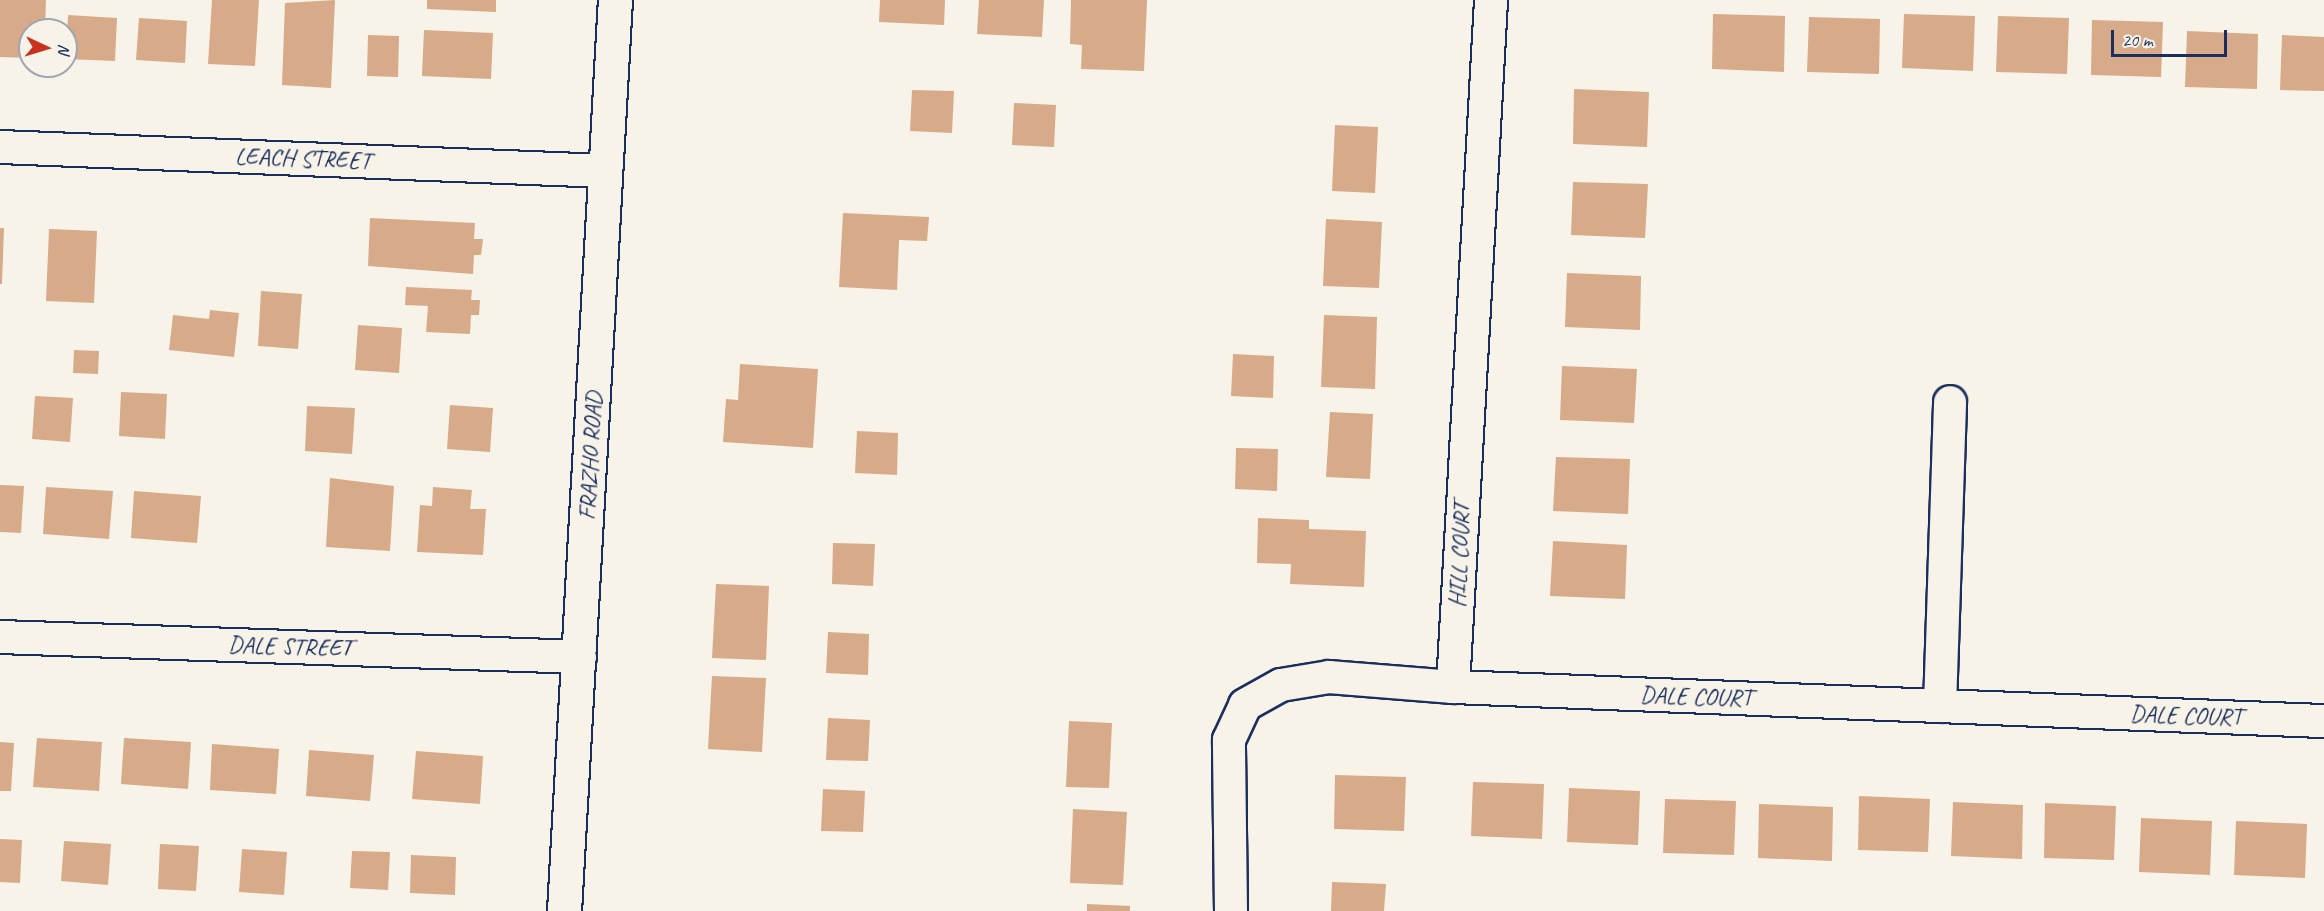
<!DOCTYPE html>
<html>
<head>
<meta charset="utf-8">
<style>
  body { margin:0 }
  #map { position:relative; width:2324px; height:911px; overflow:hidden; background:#f7f3e8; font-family:Caveat,sans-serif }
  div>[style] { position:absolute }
  .building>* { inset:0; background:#d7ab89 }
  .roads { filter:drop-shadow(2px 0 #1b2f5e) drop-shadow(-2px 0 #1b2f5e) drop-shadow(0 2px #1b2f5e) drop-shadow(0 -2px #1b2f5e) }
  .street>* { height:32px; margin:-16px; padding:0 16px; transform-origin:16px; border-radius:16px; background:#f7f3e8 }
  .secondary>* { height:33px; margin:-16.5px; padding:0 16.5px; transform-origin:16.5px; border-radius:16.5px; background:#f7f3e8 }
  span { translate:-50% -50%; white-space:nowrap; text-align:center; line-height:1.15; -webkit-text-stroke:4.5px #f7f3e8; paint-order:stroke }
  .street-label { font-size:24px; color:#1b2f5e }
  .north { position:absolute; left:18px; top:18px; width:60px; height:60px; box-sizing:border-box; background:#f7f3e8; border:2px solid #9fa5b1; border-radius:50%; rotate:94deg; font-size:16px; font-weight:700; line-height:24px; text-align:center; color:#1b2f5e }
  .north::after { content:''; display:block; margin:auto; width:21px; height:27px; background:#c8321e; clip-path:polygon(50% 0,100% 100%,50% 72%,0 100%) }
  .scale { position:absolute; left:2111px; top:30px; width:116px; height:27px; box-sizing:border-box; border:3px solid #1b2f5e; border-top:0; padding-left:8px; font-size:18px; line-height:21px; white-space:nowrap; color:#1b2f5e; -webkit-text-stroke:4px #f7f3e8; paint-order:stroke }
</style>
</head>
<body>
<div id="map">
  <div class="building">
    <i style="clip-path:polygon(0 0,46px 0,45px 30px,30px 30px,30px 58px,0 57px)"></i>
    <i style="clip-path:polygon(212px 0,259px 0,255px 66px,208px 64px)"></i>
    <i style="clip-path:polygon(335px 0,331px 88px,282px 85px,285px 3px)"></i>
    <i style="clip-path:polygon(427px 0,496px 0,496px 12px,427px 9px)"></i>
    <i style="clip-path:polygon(880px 0,945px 0,944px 25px,879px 22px)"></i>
    <i style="clip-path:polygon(979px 0,1044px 0,1042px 37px,977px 34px)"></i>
    <i style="clip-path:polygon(1071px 0,1147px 0,1144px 71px,1081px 69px,1082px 45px,1070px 44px)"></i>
    <i style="clip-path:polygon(1713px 14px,1785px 16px,1784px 72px,1712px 69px)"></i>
    <i style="clip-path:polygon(1904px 14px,1975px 16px,1973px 71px,1902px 68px)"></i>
    <i style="clip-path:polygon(68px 15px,117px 18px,115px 61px,66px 59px)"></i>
    <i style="clip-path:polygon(1998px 16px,2069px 18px,2067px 74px,1996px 72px)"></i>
    <i style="clip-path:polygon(1809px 17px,1880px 19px,1879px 74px,1807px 72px)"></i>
    <i style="clip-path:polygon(139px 18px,187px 21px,185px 63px,136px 60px)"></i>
    <i style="clip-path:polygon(2092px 20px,2163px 22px,2161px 77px,2091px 75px)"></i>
    <i style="clip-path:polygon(424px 30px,493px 33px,491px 79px,422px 76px)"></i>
    <i style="clip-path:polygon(2187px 31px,2258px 34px,2257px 89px,2185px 87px)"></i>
    <i style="clip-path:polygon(368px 35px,399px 36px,398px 77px,367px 76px)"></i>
    <i style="clip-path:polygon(2282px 35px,2324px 37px,2324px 91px,2280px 90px)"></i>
    <i style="clip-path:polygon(1574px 89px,1649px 92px,1647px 147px,1573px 144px)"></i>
    <i style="clip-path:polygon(912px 90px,954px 91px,952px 133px,910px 131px)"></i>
    <i style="clip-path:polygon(1014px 103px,1056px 105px,1054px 147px,1012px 145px)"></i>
    <i style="clip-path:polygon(1335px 125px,1378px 127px,1375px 193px,1332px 191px)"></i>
    <i style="clip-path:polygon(1573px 182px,1648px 184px,1645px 238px,1571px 235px)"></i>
    <i style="clip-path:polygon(843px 213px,929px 217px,927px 241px,899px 240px,897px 290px,839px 287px)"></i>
    <i style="clip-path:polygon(370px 218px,475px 223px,474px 239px,483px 239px,481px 255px,474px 255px,473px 274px,368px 266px)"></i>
    <i style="clip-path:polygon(1326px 219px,1382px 222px,1379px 288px,1323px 286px)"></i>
    <i style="clip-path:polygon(0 228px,4px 228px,2px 284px,0 284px)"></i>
    <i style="clip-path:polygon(49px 229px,97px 231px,94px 303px,46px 301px)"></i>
    <i style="clip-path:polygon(1567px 273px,1641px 276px,1640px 330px,1565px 327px)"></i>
    <i style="clip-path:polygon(406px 287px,472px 290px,471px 300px,480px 300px,479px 315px,471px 315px,470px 334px,426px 332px,428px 306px,405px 305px)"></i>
    <i style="clip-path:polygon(261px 291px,302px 294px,298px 349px,258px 346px)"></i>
    <i style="clip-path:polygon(210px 310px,239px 313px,234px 357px,169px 350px,173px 315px,209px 319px)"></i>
    <i style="clip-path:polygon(1324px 315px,1377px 317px,1375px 389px,1321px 387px)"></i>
    <i style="clip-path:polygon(358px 325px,402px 328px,399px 373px,355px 370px)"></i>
    <i style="clip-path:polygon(74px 350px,99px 351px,98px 374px,73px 373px)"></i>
    <i style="clip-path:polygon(1233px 354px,1274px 356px,1273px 398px,1231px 396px)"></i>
    <i style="clip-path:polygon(740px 364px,818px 369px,813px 448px,723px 442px,726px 399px,738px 400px)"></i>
    <i style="clip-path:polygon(1562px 366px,1637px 369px,1634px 423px,1560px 420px)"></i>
    <i style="clip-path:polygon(121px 392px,167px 394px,165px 439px,119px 436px)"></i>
    <i style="clip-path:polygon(35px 396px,73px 398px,70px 442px,32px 439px)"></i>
    <i style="clip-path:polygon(450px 405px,493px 408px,490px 452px,447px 449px)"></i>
    <i style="clip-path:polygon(307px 406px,355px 408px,352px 454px,305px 451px)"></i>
    <i style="clip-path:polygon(1330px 412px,1373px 414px,1370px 479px,1326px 477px)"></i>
    <i style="clip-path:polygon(857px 431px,898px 433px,897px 475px,855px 473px)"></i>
    <i style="clip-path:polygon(1236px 448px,1278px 449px,1277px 491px,1235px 489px)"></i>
    <i style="clip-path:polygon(1556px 457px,1630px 459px,1628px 514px,1553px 511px)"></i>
    <i style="clip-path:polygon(330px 478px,394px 486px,390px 551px,326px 547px)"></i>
    <i style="clip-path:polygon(0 485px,24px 486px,21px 533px,0 532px)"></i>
    <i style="clip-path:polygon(46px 487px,113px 491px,109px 539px,43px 534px)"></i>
    <i style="clip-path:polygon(433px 487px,472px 490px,470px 509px,486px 509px,483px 555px,417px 552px,420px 505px,432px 506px)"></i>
    <i style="clip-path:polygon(134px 491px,201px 496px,197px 543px,131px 538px)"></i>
    <i style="clip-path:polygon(1258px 518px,1309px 520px,1309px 529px,1366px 531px,1364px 587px,1290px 584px,1291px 564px,1257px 563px)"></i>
    <i style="clip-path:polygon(1553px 541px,1627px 545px,1625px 599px,1550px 596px)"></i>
    <i style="clip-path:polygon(833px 543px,875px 544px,873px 586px,832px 584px)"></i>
    <i style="clip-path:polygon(716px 584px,769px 586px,766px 660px,712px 658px)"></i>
    <i style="clip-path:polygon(828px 632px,869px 634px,868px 675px,826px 673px)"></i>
    <i style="clip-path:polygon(712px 676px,766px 678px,762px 752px,708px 749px)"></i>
    <i style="clip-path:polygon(828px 718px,870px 720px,868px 761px,826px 760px)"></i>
    <i style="clip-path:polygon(1069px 721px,1112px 723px,1109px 788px,1066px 787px)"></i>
    <i style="clip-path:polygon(37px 738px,102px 742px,99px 791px,33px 787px)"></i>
    <i style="clip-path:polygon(124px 738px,191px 742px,188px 789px,121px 784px)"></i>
    <i style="clip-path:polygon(0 742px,14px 743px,11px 791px,0 791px)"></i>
    <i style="clip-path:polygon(212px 744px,279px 749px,276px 794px,210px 790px)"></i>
    <i style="clip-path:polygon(309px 750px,374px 755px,370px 801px,306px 796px)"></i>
    <i style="clip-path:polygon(416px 751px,483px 756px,480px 804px,412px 799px)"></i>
    <i style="clip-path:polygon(1335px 775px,1406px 777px,1404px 831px,1334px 829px)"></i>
    <i style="clip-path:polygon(1473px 782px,1544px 784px,1542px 839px,1471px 836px)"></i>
    <i style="clip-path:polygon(1569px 788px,1640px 791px,1638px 845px,1567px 842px)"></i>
    <i style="clip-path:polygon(823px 789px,865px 791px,863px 832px,821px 831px)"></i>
    <i style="clip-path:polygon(1859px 796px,1930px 799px,1928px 852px,1858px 850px)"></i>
    <i style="clip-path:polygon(1665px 799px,1736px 801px,1734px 855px,1663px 853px)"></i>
    <i style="clip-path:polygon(1953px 802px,2023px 805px,2022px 859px,1951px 856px)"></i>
    <i style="clip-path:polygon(2045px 803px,2116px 806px,2114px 860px,2044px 858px)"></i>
    <i style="clip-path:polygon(1759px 804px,1833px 807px,1832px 861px,1758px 858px)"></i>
    <i style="clip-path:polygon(1073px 809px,1127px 812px,1123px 885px,1070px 883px)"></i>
    <i style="clip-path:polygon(2141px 818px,2212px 821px,2210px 875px,2139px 872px)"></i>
    <i style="clip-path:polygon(2236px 821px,2307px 824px,2305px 878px,2234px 875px)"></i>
    <i style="clip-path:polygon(0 839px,22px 840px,20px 883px,0 882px)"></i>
    <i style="clip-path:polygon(64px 841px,111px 844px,108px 885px,61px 881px)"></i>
    <i style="clip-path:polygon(160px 844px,199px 846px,196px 891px,158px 889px)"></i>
    <i style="clip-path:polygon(242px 849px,287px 852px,284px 895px,239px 892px)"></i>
    <i style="clip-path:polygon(352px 851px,390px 852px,388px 890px,350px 888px)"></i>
    <i style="clip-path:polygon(411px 855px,456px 857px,455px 895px,410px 893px)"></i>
    <i style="clip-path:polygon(1332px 882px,1386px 884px,1384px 911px,1331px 911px)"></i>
    <i style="clip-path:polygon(1087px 904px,1130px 906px,1130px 911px,1087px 911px)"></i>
  </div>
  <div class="roads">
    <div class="street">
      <i style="left:0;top:147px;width:606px;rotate:2.27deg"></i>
      <i style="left:0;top:637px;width:580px;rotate:1.97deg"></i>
      <i style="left:1453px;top:687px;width:688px;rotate:-86.83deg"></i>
      <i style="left:1940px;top:706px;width:304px;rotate:-88.1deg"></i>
      <i style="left:1231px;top:911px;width:171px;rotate:-90.7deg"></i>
      <i style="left:1229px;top:740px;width:38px;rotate:-65deg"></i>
      <i style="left:1245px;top:705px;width:41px;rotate:-29.1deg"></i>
      <i style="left:1281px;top:685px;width:49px;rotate:-9.5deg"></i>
      <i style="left:1329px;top:677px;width:124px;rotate:4.6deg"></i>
      <i style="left:1453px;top:687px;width:872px;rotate:2.24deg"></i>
    </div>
    <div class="secondary">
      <i style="left:564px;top:911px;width:912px;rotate:-86.8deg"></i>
    </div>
  </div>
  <div class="street-label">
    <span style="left:303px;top:159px;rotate:2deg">LEACH STREET</span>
    <span style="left:591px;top:456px;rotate:-87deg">FRAZHO ROAD</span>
    <span style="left:1460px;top:555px;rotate:-87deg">HILL COURT</span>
    <span style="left:290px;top:647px;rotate:2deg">DALE STREET</span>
    <span style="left:1696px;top:697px;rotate:2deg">DALE COURT</span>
    <span style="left:2186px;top:716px;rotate:2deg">DALE COURT</span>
  </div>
  <div class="north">N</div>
  <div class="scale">20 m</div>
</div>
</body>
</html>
